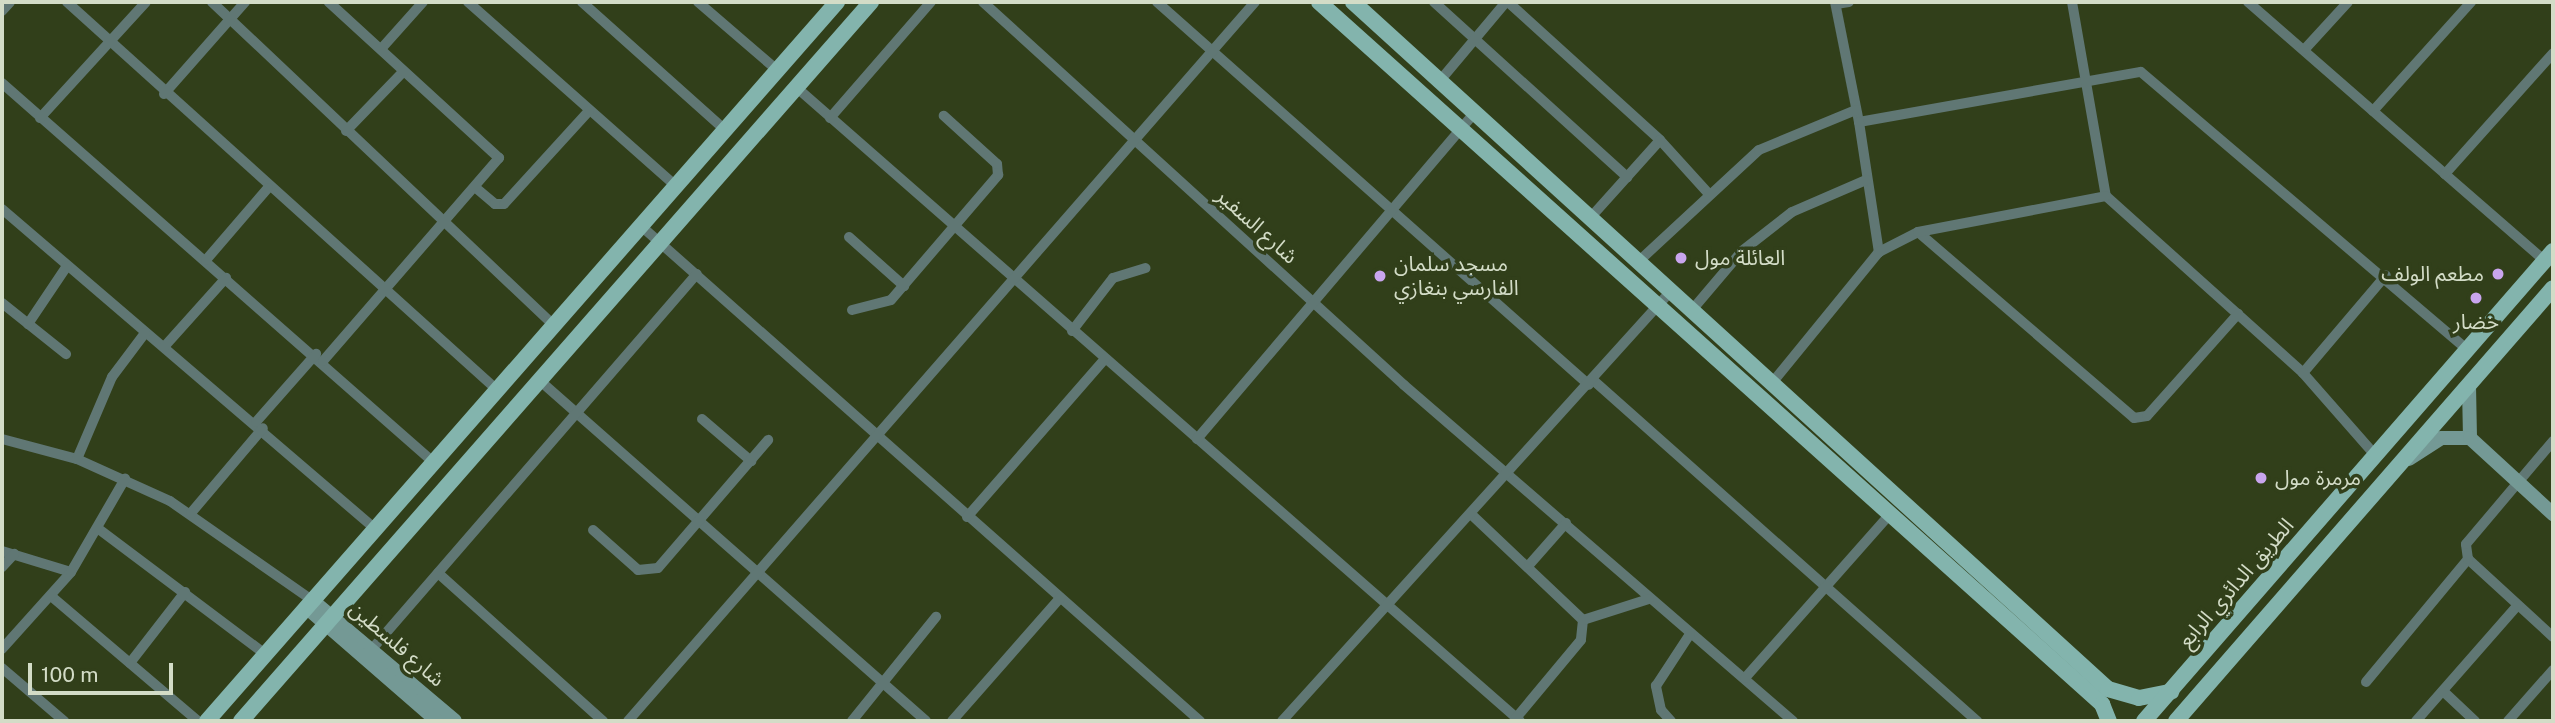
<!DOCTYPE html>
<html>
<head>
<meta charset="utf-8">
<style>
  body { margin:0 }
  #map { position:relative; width:2555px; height:723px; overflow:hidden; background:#313f1a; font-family:"Public Sans","Noto Sans Arabic",sans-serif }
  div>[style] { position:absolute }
  .street>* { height:10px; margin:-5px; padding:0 5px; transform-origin:5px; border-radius:5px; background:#607774 }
  .secondary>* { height:14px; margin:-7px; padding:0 7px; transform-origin:7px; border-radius:7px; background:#749995 }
  .primary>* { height:16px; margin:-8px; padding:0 8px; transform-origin:8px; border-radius:8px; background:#83b4ad }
  .dots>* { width:19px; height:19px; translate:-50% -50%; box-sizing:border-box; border:4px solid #313f1a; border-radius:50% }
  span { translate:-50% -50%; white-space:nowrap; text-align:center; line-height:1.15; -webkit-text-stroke:7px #313f1a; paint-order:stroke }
  .street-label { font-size:21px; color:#d3dcc7 }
  .poi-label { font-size:21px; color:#d3dcc7 }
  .left { translate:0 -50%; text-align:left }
  .right { translate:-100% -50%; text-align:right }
  .frame { position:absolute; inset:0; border:4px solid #d3dcc7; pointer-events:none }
  .scale { position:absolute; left:28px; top:663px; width:145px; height:32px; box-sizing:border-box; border:4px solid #d3dcc7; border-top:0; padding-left:9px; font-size:21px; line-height:24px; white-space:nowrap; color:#d3dcc7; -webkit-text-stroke:5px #313f1a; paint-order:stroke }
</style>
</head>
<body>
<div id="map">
  <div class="street">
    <i style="left:67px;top:2px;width:578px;rotate:42.05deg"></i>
    <i style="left:212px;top:2px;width:468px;rotate:43.4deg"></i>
    <i style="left:468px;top:2px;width:276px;rotate:41.5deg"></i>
    <i style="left:582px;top:2px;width:192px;rotate:41.8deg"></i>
    <i style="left:698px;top:2px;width:104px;rotate:40.7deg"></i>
    <i style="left:983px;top:2px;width:569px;rotate:42.29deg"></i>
    <i style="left:1404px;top:385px;width:514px;rotate:40.82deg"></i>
    <i style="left:1157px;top:2px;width:577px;rotate:41.56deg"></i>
    <i style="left:1434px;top:2px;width:261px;rotate:42.2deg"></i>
    <i style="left:1508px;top:2px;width:205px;rotate:42.2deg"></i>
    <i style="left:1660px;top:140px;width:73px;rotate:47.8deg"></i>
    <i style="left:1835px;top:2px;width:122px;rotate:78.7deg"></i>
    <i style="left:1859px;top:122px;width:286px;rotate:-10.1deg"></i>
    <i style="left:2141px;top:72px;width:428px;rotate:40.4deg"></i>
    <i style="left:2072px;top:2px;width:197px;rotate:80.1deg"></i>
    <i style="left:2106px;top:196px;width:265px;rotate:41.9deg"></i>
    <i style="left:2303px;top:373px;width:128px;rotate:-49.7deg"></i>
    <i style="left:2248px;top:2px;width:262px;rotate:41.1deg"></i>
    <i style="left:1836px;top:4px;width:13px;rotate:-9deg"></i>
    <i style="left:2px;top:11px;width:12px;rotate:-48deg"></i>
    <i style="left:381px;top:49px;width:63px;rotate:-48.2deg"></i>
    <i style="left:2304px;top:50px;width:65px;rotate:-47.5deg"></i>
    <i style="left:2px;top:83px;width:573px;rotate:41.32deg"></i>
    <i style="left:1438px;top:83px;width:106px;rotate:-50deg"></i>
    <i style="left:796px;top:87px;width:962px;rotate:41.21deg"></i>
    <i style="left:164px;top:94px;width:123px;rotate:-48.6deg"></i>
    <i style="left:2373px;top:111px;width:147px;rotate:-48deg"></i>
    <i style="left:40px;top:118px;width:157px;rotate:-47.6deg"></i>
    <i style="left:830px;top:118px;width:154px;rotate:-49deg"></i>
    <i style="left:1859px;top:122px;width:132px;rotate:81.3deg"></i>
    <i style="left:346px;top:131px;width:83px;rotate:-46deg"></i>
    <i style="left:476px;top:188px;width:25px;rotate:40deg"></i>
    <i style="left:495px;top:204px;width:9px"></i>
    <i style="left:504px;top:204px;width:126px;rotate:-47.6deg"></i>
    <i style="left:2px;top:209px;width:489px;rotate:40.6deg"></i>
    <i style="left:1591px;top:217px;width:103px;rotate:-48.1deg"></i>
    <i style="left:640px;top:225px;width:748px;rotate:41.53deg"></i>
    <i style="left:1918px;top:232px;width:285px;rotate:40.7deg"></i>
    <i style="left:2134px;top:418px;width:13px;rotate:-9deg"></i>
    <i style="left:2147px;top:416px;width:137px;rotate:-48.3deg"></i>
    <i style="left:849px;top:237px;width:74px;rotate:41.7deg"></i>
    <i style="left:206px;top:260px;width:95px;rotate:-49.3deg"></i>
    <i style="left:1639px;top:261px;width:163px;rotate:-42.8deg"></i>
    <i style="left:1759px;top:150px;width:105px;rotate:-22.4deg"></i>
    <i style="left:2545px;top:261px;width:133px;rotate:-139deg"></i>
    <i style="left:2445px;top:174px;width:162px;rotate:-48.2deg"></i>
    <i style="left:2px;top:303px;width:82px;rotate:38.6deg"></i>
    <i style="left:852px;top:310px;width:40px;rotate:-14.4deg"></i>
    <i style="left:891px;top:300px;width:165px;rotate:-49.4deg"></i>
    <i style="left:998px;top:175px;width:11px;rotate:-95deg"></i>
    <i style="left:997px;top:164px;width:72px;rotate:-137.8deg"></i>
    <i style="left:1692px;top:310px;width:77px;rotate:-49.7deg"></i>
    <i style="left:1742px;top:251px;width:63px;rotate:-38deg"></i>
    <i style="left:1792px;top:212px;width:81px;rotate:-23.4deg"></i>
    <i style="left:28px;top:324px;width:70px;rotate:-56.1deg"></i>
    <i style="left:1072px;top:331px;width:67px;rotate:-52.3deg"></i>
    <i style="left:1113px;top:278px;width:34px;rotate:-17deg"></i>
    <i style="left:164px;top:347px;width:93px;rotate:-48.1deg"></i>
    <i style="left:323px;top:361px;width:269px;rotate:-49.1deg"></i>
    <i style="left:499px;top:158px;width:231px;rotate:-137.5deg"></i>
    <i style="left:2303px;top:373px;width:111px;rotate:48.7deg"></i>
    <i style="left:538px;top:379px;width:517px;rotate:41.39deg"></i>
    <i style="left:1593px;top:380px;width:514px;rotate:41.61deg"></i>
    <i style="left:1772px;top:383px;width:169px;rotate:-50.8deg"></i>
    <i style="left:1879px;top:252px;width:44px;rotate:-27.1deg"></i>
    <i style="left:1918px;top:232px;width:191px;rotate:-10.8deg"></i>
    <i style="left:702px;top:419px;width:65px;rotate:40.6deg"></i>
    <i style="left:256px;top:422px;width:91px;rotate:-48.6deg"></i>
    <i style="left:2px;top:439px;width:78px;rotate:14.9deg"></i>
    <i style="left:77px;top:459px;width:102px;rotate:24.3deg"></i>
    <i style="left:170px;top:501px;width:173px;rotate:34.9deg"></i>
    <i style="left:1197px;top:439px;width:427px;rotate:-49.6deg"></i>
    <i style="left:77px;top:459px;width:89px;rotate:-66.9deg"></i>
    <i style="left:112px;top:377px;width:55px;rotate:-53.1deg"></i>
    <i style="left:191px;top:513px;width:111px;rotate:-49.7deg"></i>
    <i style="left:1473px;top:516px;width:151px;rotate:43.4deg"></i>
    <i style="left:1583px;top:620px;width:20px;rotate:96deg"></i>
    <i style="left:1581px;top:640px;width:102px;rotate:129.8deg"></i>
    <i style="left:967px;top:517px;width:210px;rotate:-48.9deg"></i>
    <i style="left:100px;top:530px;width:206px;rotate:36.9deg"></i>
    <i style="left:593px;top:530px;width:60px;rotate:41.6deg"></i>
    <i style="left:638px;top:570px;width:20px;rotate:-6deg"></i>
    <i style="left:658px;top:568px;width:169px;rotate:-49.3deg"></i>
    <i style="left:2px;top:551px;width:72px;rotate:16.9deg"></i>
    <i style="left:2468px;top:559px;width:115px;rotate:42.5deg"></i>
    <i style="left:1529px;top:565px;width:56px;rotate:-48.6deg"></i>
    <i style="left:2px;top:567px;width:18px;rotate:-47deg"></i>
    <i style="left:438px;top:573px;width:222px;rotate:41.9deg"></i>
    <i style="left:51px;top:596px;width:193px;rotate:40.4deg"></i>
    <i style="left:1583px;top:620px;width:69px;rotate:-17.7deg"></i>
    <i style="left:2px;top:649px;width:103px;rotate:-48.1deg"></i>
    <i style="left:71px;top:572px;width:108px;rotate:-59.9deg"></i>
    <i style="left:372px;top:649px;width:496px;rotate:-49.1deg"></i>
    <i style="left:130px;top:663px;width:90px;rotate:-52.2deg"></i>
    <i style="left:2px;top:668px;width:82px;rotate:40.5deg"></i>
    <i style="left:1745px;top:678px;width:217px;rotate:-48.5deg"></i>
    <i style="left:2366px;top:682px;width:160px;rotate:-50.3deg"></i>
    <i style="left:2468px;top:559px;width:15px;rotate:-98deg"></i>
    <i style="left:2466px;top:544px;width:135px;rotate:-49.8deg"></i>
    <i style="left:2443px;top:691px;width:44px;rotate:43.2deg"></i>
    <i style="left:628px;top:721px;width:954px;rotate:-48.91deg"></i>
    <i style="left:852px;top:721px;width:134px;rotate:-51.1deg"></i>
    <i style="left:952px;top:721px;width:164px;rotate:-48.7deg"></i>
    <i style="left:1282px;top:721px;width:580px;rotate:-47.87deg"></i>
    <i style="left:1671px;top:721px;width:15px;rotate:-132deg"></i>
    <i style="left:1661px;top:710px;width:25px;rotate:-102deg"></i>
    <i style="left:1656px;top:686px;width:62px;rotate:-56.8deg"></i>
    <i style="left:2416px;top:721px;width:154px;rotate:-48.7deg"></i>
    <i style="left:2508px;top:721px;width:68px;rotate:-48.6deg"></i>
  </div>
  <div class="secondary">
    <i style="left:2469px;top:386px;width:52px;rotate:88.9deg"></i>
    <i style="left:2409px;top:459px;width:38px;rotate:-33deg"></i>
    <i style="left:2441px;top:438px;width:29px"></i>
    <i style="left:2470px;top:438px;width:113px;rotate:42.5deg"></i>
    <i style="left:312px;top:600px;width:187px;rotate:40.2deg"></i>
    <i style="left:306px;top:607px;width:174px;rotate:41deg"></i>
  </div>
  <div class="primary">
    <i style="left:1319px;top:2px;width:1052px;rotate:41.88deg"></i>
    <i style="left:2102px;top:704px;width:18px;rotate:68deg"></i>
    <i style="left:1353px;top:2px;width:1021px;rotate:42.3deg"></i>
    <i style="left:2108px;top:689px;width:32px;rotate:16deg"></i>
    <i style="left:2139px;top:698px;width:33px;rotate:-11deg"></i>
    <i style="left:207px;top:721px;width:956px;rotate:-48.77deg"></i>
    <i style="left:241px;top:721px;width:956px;rotate:-48.77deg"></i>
    <i style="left:2144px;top:721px;width:623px;rotate:-48.97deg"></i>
    <i style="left:2176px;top:721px;width:574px;rotate:-48.95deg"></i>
  </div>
  <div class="dots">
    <i style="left:1681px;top:258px;background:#c9a5ee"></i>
    <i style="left:2498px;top:274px;background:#c9a5ee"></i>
    <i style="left:1380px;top:276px;background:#c9a5ee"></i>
    <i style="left:2476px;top:298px;background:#c9a5ee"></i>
    <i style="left:2261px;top:478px;background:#c9a5ee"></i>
  </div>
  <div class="street-label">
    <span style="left:1257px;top:226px;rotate:42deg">شارع السفير</span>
    <span style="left:2236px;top:583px;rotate:-49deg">الطريق الدائري الرابع</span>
    <span style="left:397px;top:644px;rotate:41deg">شارع فلسطين</span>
  </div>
  <div class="poi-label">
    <span class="left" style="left:1695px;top:258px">العائلة مول</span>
    <span class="left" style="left:1394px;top:276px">مسجد سلمان<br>الفارسي بنغازي</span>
    <span class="right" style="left:2484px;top:274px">مطعم الولف</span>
    <span style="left:2476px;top:322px">خضار</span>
    <span class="left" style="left:2275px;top:478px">مرمرة مول</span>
  </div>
  <div class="frame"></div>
  <div class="scale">100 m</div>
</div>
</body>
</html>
